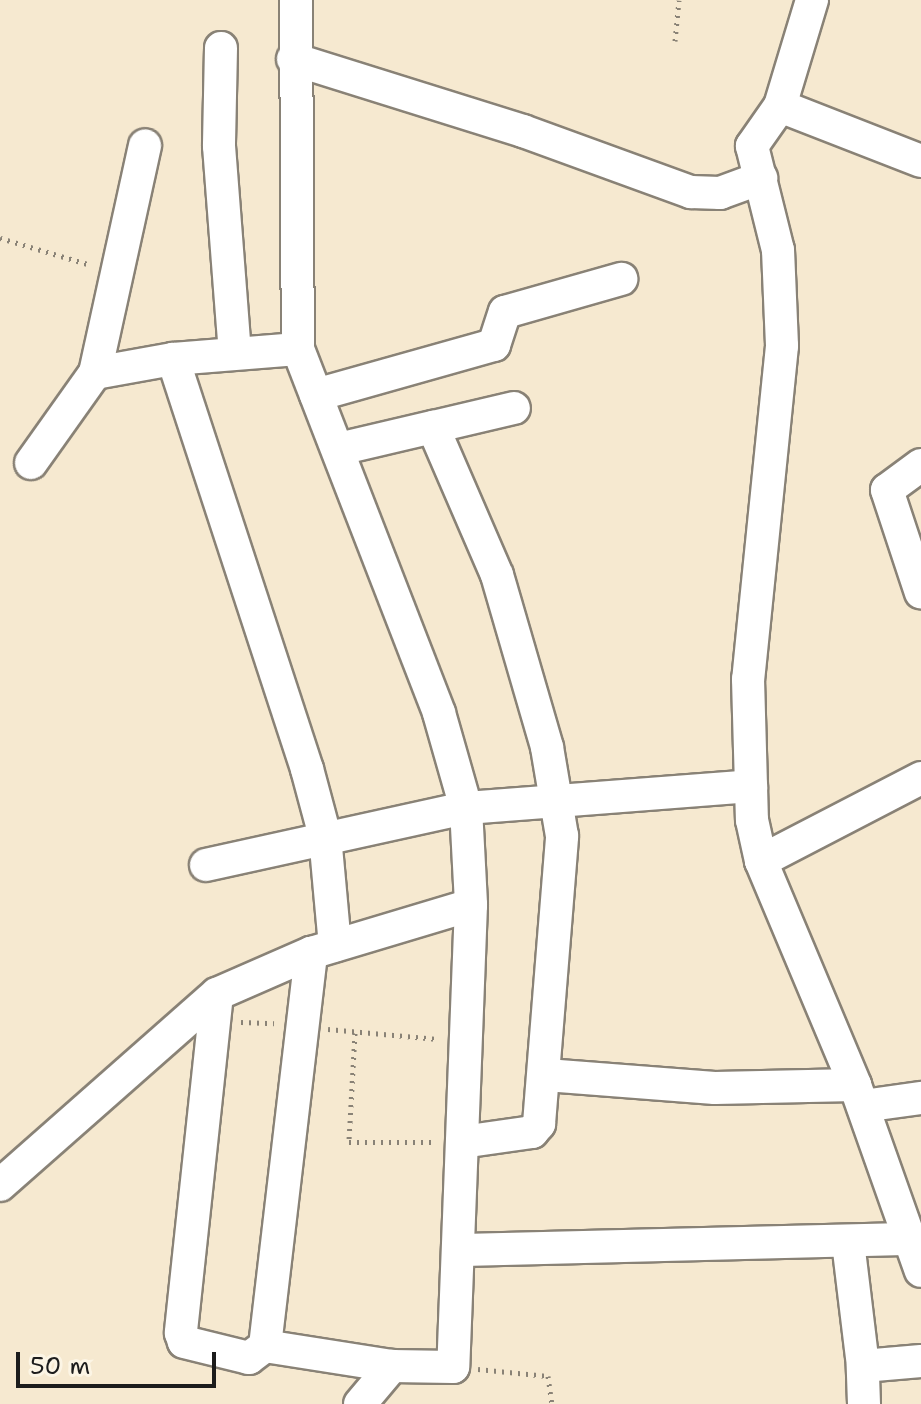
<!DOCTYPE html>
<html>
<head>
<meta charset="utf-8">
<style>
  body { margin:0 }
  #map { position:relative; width:921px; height:1404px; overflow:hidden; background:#f6e9d0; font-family:"Shantell Sans",sans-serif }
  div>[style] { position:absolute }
  .path>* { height:5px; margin-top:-2.5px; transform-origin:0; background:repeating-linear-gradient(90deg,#898276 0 2px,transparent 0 8px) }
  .roads { filter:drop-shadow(2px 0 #898276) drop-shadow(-2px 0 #898276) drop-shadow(0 2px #898276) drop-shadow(0 -2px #898276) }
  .street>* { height:32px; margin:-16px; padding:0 16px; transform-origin:16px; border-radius:16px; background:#fff }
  span { translate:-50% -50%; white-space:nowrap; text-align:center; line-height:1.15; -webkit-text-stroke:6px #fcf5e5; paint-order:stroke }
  .scale { position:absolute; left:16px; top:1352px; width:200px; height:36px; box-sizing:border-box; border:4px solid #1c1c1c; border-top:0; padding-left:10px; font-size:24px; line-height:28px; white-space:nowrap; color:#1c1c1c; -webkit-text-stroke:6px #fcf5e5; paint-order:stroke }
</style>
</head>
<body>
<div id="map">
  <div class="path">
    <i style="left:675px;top:41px;width:41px;rotate:-84.4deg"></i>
    <i style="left:0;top:238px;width:95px;rotate:16.5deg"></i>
    <i style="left:241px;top:1022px;width:33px;rotate:2deg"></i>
    <i style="left:328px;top:1029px;width:110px;rotate:5.2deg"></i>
    <i style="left:355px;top:1033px;width:109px;rotate:93.2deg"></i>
    <i style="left:349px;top:1142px;width:86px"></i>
    <i style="left:478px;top:1369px;width:70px;rotate:5.7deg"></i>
    <i style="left:548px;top:1376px;width:28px;rotate:82deg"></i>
  </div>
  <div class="roads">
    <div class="street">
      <i style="left:296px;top:0;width:349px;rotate:89.7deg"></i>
      <i style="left:298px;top:349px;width:390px;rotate:68.8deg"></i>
      <i style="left:439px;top:713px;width:99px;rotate:74.1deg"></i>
      <i style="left:466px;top:808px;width:97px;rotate:87deg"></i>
      <i style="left:471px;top:905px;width:462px;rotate:92.2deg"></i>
      <i style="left:453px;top:1367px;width:61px;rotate:-179.1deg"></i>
      <i style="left:392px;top:1366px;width:129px;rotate:-171.1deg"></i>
      <i style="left:265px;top:1346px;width:396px;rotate:-83.3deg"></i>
      <i style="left:812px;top:0;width:111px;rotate:106.8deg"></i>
      <i style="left:780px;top:106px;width:49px;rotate:125deg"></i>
      <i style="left:752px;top:146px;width:107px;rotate:76deg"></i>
      <i style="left:778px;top:250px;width:96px;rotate:87.6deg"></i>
      <i style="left:782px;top:346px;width:335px;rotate:95.8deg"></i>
      <i style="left:748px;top:679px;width:141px;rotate:88.4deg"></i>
      <i style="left:752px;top:820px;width:42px;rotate:77.6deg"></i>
      <i style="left:761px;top:861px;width:243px;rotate:67.2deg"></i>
      <i style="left:855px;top:1085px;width:197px;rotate:70.5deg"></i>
      <i style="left:221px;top:48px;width:98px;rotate:91.2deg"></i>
      <i style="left:219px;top:146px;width:207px;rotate:85.6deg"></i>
      <i style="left:293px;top:59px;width:241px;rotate:17.4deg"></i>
      <i style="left:523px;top:131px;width:179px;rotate:20deg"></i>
      <i style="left:691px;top:192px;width:29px;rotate:2deg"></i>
      <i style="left:720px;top:193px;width:44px;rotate:-20.1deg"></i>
      <i style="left:780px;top:106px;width:151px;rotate:21.3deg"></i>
      <i style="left:173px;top:359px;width:431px;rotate:71.9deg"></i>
      <i style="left:307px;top:769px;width:69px;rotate:75deg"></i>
      <i style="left:325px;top:836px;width:110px;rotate:84.8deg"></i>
      <i style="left:95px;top:373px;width:79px;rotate:-10.2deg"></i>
      <i style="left:173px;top:359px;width:125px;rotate:-4.6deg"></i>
      <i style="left:316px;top:395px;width:185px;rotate:-15.7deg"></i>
      <i style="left:494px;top:345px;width:35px;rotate:-72deg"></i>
      <i style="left:505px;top:312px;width:121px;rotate:-15.9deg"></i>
      <i style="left:339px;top:449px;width:97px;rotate:-13.2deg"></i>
      <i style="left:31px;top:463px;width:110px;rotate:-54.6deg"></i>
      <i style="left:95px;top:373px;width:233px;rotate:-77.6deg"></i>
      <i style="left:921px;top:465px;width:42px;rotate:143.7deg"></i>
      <i style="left:887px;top:490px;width:108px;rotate:71.7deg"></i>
      <i style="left:761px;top:861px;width:180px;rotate:-27.4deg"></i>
      <i style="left:206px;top:865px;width:266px;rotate:-12.4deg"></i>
      <i style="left:466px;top:808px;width:286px;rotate:-4.4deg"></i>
      <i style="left:217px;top:994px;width:341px;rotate:96.1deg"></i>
      <i style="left:181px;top:1333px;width:9px;rotate:72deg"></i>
      <i style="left:184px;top:1342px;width:67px;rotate:13.8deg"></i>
      <i style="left:249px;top:1358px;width:20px;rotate:-37deg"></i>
      <i style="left:546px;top:1075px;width:169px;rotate:4.4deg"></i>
      <i style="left:715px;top:1088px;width:140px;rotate:-1.2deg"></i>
      <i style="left:863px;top:1106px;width:59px;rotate:-7.9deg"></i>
      <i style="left:462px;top:1142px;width:71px;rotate:-8.1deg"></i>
      <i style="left:532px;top:1132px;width:11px;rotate:-49deg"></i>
      <i style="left:539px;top:1124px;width:289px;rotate:-85.4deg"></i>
      <i style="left:562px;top:836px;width:90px;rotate:-99.6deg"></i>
      <i style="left:547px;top:747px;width:179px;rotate:-106.2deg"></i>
      <i style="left:497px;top:575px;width:161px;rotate:-113.4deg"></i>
      <i style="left:433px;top:427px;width:83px;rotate:-13.2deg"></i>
      <i style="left:0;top:1185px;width:289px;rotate:-41.4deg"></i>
      <i style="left:217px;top:994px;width:103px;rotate:-23.6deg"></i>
      <i style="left:311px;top:953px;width:167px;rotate:-16.7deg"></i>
      <i style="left:848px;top:1242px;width:125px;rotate:83.1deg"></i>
      <i style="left:459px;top:1250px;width:450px;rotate:-1.4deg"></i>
      <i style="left:360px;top:1404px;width:50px;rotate:-49.9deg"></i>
      <i style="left:864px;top:1404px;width:38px;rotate:-92deg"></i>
      <i style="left:863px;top:1366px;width:58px;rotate:-4.9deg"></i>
    </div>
  </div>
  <div class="scale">50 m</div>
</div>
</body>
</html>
